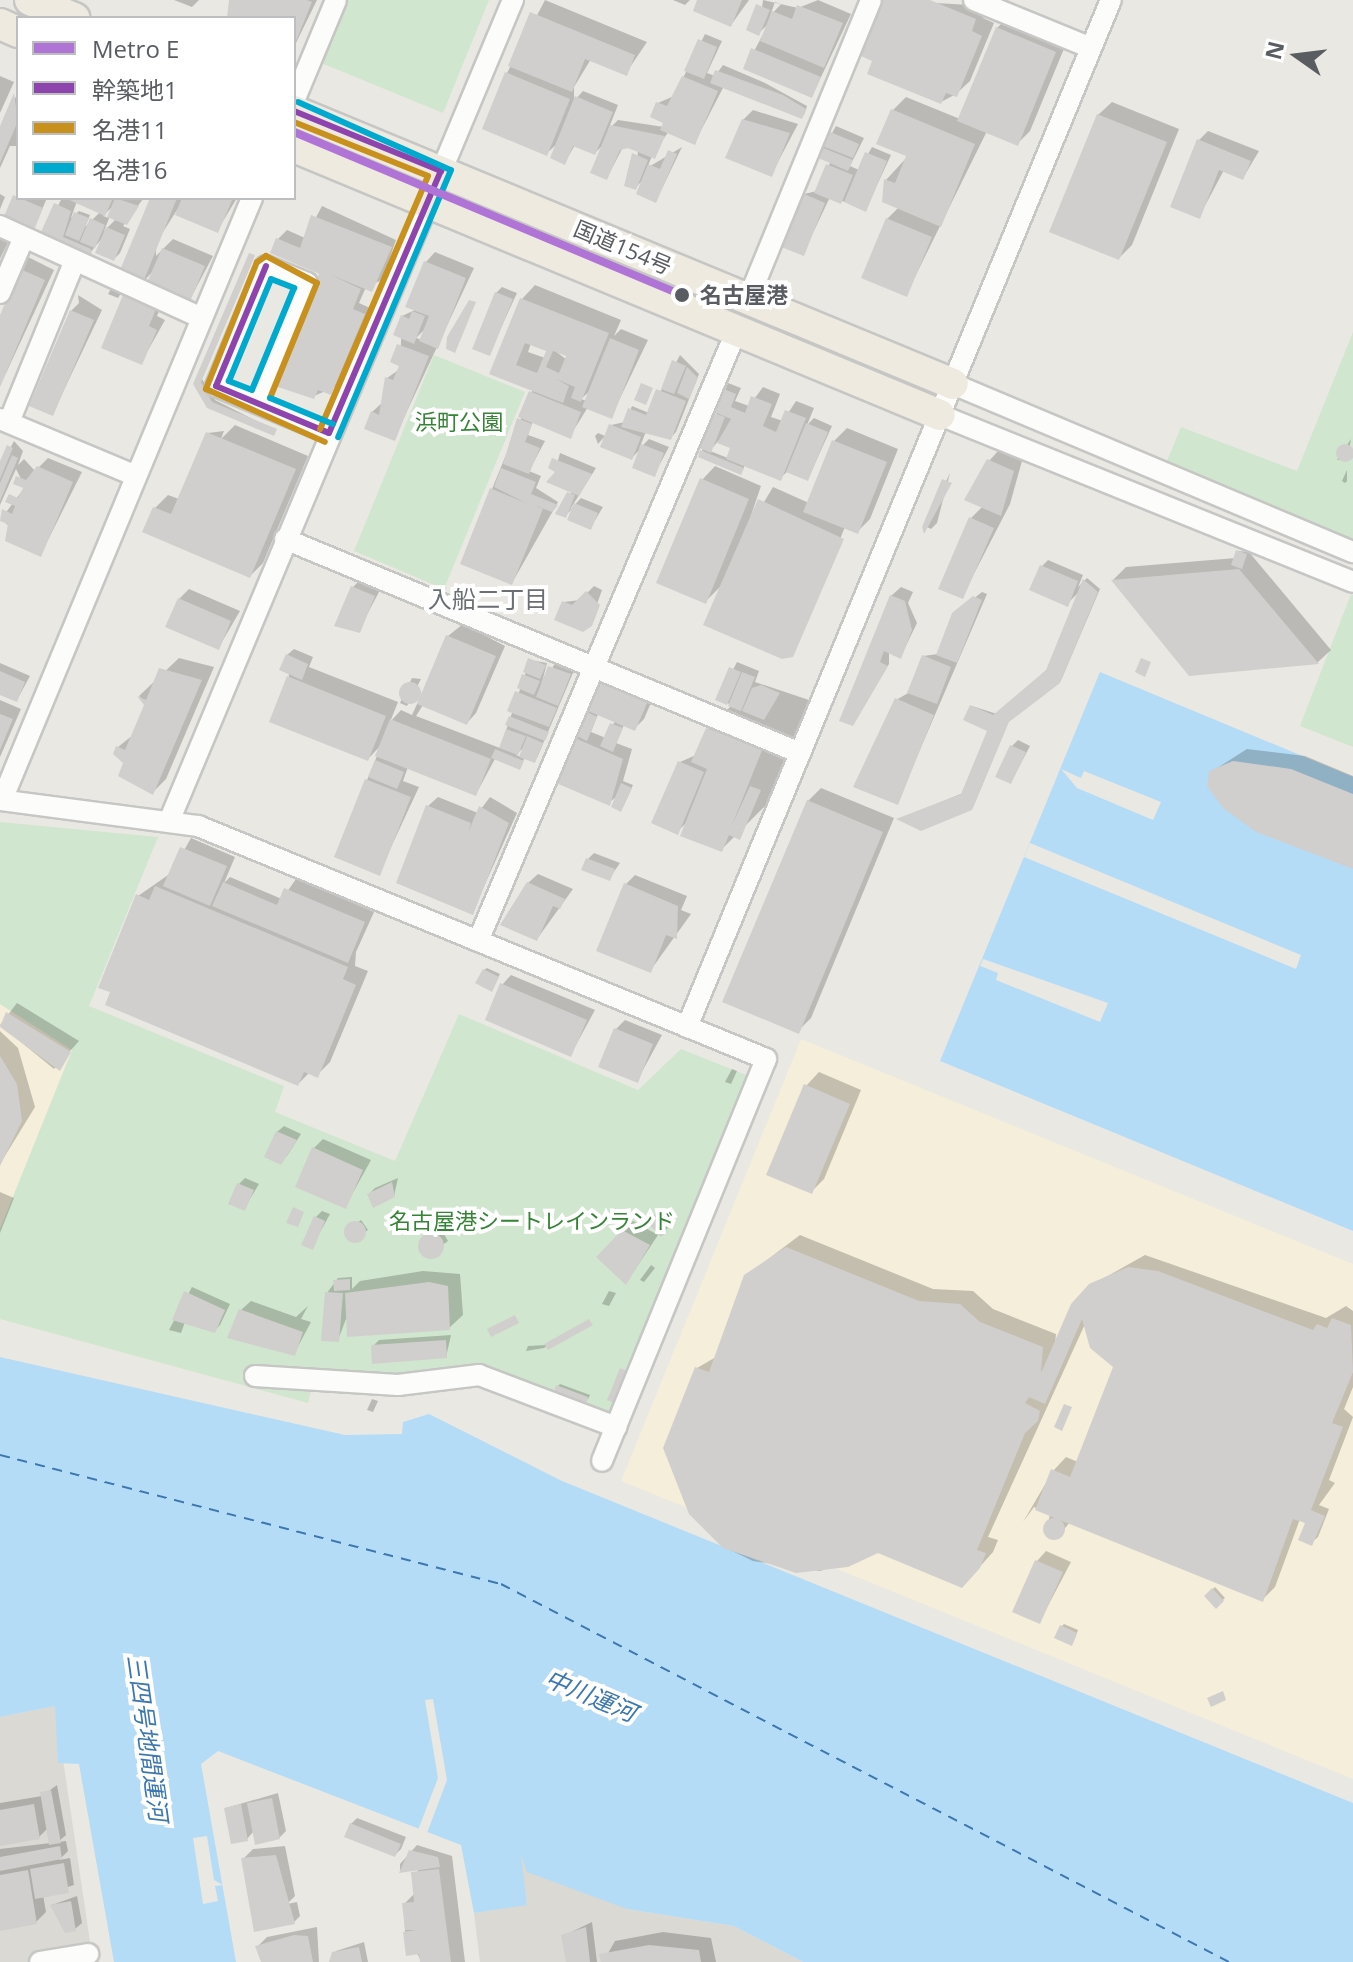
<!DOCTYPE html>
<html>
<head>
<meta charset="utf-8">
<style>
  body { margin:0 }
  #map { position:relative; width:1353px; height:1962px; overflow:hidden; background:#e9e8e3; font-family:"Open Sans","Noto Sans JP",sans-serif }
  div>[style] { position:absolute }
  .commercial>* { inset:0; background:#f4eeda }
  .industrial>* { inset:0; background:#dad9d4 }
  .green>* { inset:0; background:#d1e6ce }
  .water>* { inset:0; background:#b4dcf6 }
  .pier>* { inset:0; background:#e9e8e3 }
  .shadow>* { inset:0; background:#0003 }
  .ferry>* { height:2px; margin-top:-1px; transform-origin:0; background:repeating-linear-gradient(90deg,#3c78af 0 10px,transparent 0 18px) }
  .building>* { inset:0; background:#d1cfcd }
  .round { border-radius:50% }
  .roads { filter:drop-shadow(2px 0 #c6c6c5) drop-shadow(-2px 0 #c6c6c5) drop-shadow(0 2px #c6c6c5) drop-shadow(0 -2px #c6c6c5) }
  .minor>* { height:20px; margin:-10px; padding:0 10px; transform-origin:10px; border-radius:10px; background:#fcfcfb }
  .highway>* { height:30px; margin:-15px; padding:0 15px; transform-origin:15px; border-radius:15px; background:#eeeadf }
  .bus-1>* { height:6px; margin:-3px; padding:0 3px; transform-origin:3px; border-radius:3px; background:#8e44ad }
  .bus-2>* { height:6px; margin:-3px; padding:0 3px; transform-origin:3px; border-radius:3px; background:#c8901d }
  .bus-3>* { height:6px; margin:-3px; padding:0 3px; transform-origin:3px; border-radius:3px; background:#00a9ce }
  .metro-1>* { height:8px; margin:-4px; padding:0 4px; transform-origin:4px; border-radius:4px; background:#b074d6 }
  .dots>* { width:22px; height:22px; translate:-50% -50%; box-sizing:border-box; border:4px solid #fff; border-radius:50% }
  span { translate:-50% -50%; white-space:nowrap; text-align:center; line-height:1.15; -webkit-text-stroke:8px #fff; paint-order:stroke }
  .street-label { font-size:22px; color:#595d61 }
  .stop-label { font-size:22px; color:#595d61; font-weight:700 }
  .left { translate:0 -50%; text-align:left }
  .park-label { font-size:22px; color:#358436 }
  .neighbourhood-label { font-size:24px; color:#6a6f73 }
  .water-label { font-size:24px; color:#3c78af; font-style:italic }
  .legend { position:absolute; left:16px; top:16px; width:280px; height:184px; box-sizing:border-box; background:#fff; border:2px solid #bdbec0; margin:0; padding:10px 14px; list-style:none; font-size:24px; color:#595d61 }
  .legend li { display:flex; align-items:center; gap:16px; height:40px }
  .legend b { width:40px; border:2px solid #bdbec0 }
  .north { position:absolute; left:1257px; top:16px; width:80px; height:80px; -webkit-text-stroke:6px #fff; paint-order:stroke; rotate:284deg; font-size:22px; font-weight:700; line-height:32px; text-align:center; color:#595d61 }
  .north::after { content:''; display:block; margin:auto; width:28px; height:36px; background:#595d61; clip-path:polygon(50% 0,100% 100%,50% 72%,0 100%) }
</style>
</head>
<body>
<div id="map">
  <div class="commercial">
    <i style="clip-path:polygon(0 1004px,73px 1050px,0 1229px)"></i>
    <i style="clip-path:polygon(801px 1039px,1353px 1264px,1353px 1779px,621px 1481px)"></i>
  </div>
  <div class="industrial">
    <i style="clip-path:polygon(55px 1706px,93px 1962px,0 1962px,0 1717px)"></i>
    <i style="clip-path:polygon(520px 1855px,627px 1909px,734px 1926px,803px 1962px,480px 1962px,474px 1913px,527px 1904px)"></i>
  </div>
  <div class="green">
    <i style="clip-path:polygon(345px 0,489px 0,443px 113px,319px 62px)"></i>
    <i style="clip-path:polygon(1353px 332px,1353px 541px,1165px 466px,1181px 427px,1297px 471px)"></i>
    <i style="clip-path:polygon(434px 355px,525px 392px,444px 589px,354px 551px)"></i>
    <i style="clip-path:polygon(1351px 594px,1353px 595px,1353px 747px,1300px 726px)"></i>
    <i style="clip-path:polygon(0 822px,158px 837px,89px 1006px,284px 1086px,275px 1112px,395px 1161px,459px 1014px,638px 1090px,681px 1049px,751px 1077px,614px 1415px,485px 1365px,313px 1384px,308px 1403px,0 1319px,0 1229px,72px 1050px,0 1004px)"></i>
  </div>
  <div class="water">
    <i style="clip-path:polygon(1100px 672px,1353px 777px,1353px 1231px,940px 1061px)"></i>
    <i style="clip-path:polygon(0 1357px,345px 1435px,402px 1434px,403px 1422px,429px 1414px,562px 1481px,1353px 1803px,1353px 1962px,803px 1962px,734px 1926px,627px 1909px,527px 1872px,521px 1855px,527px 1905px,474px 1913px,461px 1845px,218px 1751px,201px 1764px,236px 1962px,114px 1962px,79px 1764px,58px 1763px,55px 1706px,0 1717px)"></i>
  </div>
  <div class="pier">
    <i style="clip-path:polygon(1061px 769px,1081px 778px,1084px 771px,1161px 802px,1153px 820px,1077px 788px)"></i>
    <i style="clip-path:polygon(1030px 843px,1301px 955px,1296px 969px,1024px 857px)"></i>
    <i style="clip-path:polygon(983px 959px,1108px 1003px,1100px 1022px,996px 980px,998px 973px,980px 966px)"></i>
    <i style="clip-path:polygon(433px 1699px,447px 1780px,427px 1833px,418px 1830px,438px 1778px,425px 1700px)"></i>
    <i style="clip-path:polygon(207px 1836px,214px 1880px,223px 1885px,215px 1886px,218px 1901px,203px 1904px,193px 1838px)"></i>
  </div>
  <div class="shadow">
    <i style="clip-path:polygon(174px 0,199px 0,192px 7px)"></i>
    <i style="clip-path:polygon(237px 0,317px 0,294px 47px,294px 18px,229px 18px)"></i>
    <i style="clip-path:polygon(545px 0,647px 42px,626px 73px,591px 59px,574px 87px,574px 101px,583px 91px,618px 105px,608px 130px,618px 120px,664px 127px,658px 103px,674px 96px,705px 34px,722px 41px,707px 73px,715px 76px,723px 65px,765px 83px,807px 106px,804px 115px,724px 86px,695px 142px,669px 131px,652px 156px,647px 168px,682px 147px,656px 201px,644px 179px,635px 188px,638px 150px,623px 147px,607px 178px,605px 143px,595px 153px,575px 145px,565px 162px,559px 142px,546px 154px,507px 73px)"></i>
    <i style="clip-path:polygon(673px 0,690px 0,685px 5px)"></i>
    <i style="clip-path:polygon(699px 0,749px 0,731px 25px)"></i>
    <i style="clip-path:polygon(evenodd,763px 0,798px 8px,818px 0,851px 14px,812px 96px,745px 68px,769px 23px,759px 33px,763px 0,775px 2px,781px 4px,770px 16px,775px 2px)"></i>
    <i style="clip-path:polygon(883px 0,988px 6px,983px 18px,994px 23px,970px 81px,956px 94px,941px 102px,875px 59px)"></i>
    <i style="clip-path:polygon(1010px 15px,1068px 39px,1030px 131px,1017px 144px,987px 131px,906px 295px,887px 219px,899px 207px,884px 201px,886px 180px,909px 155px,893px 110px,906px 97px,960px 119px,997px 28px)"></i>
    <i style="clip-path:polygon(0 76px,14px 82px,0 113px)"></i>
    <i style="clip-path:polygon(18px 92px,18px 146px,10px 146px,0 168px,0 131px)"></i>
    <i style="clip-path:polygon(1112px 102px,1179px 129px,1132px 245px,1119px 258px,1098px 115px)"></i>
    <i style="clip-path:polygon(753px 110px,798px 124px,771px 175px,743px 120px)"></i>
    <i style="clip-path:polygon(836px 126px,864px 138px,850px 166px,859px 170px,872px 147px,891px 155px,866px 209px,830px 197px,803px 254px,804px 194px,817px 191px,831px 161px,819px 156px)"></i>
    <i style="clip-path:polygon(1208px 131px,1259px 151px,1243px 178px,1224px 170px,1199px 217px,1199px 140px)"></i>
    <i style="clip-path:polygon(0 194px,5px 197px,0 209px)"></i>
    <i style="clip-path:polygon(18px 195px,47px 198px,33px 230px,6px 218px)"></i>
    <i style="clip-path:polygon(evenodd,62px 198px,90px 198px,77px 201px,71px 218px,79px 211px,90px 215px,85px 227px,100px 212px,94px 198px,143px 199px,123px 226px,130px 229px,120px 253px,114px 259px,104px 236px,85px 259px,40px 240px,62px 198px,115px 204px,109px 218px,103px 216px,115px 204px,62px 198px,110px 216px,116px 219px,104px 231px,110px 216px)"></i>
    <i style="clip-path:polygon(152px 198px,237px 198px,217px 231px,184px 199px,156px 243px,156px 256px,173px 239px,213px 256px,188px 303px,155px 269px,142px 283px)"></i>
    <i style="clip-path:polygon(322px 206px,396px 240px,382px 280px,366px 287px,359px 303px,370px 308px,337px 386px,314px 396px,322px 274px,278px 239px,287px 230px,305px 238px)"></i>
    <i style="clip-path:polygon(0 224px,14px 230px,0 259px)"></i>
    <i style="clip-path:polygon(evenodd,435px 252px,474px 268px,394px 439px,372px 412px,383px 402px,387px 378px,400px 369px,402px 316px,417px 309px,426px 262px,435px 252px,426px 328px,422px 340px,416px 338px,426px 328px)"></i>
    <i style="clip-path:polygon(256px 253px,202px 379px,215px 400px,276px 431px,209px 406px,196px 384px)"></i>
    <i style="clip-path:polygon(28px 257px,54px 270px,0 386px,0 320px)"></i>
    <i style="clip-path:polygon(113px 285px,123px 290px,118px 298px,108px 294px)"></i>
    <i style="clip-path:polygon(evenodd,535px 285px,621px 320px,614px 336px,621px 329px,648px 340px,611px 417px,588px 407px,570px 436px,533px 421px,528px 435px,545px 441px,529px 471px,541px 476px,536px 488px,558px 502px,512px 583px,492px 489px,533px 389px,492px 372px,522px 299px,535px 285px,531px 343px,549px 350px,545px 358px,528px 352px,531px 343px,535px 285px,554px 350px,570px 355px,567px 360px,554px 350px,535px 285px,592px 389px,587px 401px,581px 399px,592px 389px)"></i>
    <i style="clip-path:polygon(134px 286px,164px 299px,157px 316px,165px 320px,141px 363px,125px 296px)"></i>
    <i style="clip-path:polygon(502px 287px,517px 293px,489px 354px,496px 293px)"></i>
    <i style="clip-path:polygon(78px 295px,102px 310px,53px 413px,71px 311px,79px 303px)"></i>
    <i style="clip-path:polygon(680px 355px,699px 374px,676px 432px,670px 438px,647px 429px,639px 449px,649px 439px,669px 447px,654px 475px,642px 447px,632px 458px,611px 425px,625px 422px,632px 406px,649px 413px)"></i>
    <i style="clip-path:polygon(evenodd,728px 383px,741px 388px,735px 401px,749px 406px,763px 387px,780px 394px,771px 417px,783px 421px,796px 401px,814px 408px,807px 425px,814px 418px,832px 426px,808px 479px,788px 471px,780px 478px,745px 464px,743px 470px,702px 451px,728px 383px,736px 438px,728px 458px,710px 451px,718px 441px,729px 446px,736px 438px)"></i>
    <i style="clip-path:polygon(235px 425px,308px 456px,263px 563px,250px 576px,155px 508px,168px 495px,179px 499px,208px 433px,224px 431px,221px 439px)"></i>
    <i style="clip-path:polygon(847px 428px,898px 449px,870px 519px,857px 532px,845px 527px,792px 654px,723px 584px,705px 602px,702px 480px,715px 466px,761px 486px,744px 536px,773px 487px,809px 503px,834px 441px)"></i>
    <i style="clip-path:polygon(595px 436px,598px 433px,605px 436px,598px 444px)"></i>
    <i style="clip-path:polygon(1351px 439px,1347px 460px,1337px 460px)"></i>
    <i style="clip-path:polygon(14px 441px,23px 451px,18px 465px,24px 459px,35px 471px,48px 458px,82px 472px,41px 554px,1px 519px,25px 487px,16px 469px,0 505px,0 467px)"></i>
    <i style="clip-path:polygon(998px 451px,1022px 461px,1010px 504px,962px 597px,971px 518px,983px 506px,989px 461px)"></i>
    <i style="clip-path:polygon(560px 453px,596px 468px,569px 511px,581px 498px,603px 507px,591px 527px,574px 507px,565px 516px,572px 490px,552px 483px)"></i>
    <i style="clip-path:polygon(1347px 470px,1347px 481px,1345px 483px,1342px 481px)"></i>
    <i style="clip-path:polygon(950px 473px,937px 523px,931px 529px,925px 526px)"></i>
    <i style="clip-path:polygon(1238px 551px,1249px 552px,1331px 650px,1318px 662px,1189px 674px,1113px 580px,1126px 567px,1236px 558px)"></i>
    <i style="clip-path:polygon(1048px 560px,1083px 575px,1078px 587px,1087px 578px,1100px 589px,1062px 678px,1010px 718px,974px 805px,899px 819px,963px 793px,990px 730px,972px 706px,997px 714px,1048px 671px,1080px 591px,1067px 604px,1042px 566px)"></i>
    <i style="clip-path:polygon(359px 581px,380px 590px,359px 630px,353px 587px)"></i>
    <i style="clip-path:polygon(594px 586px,602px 590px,590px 624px,564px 602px,580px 600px)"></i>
    <i style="clip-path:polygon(901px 587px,913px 592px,908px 603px,917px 623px,901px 656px,889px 651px,889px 664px,853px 724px,891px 596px)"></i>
    <i style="clip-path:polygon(189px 589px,240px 611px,219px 647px,179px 599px)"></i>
    <i style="clip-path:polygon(982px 592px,987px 594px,897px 803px,896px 700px,910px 692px,923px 656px,938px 654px,957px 612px)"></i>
    <i style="clip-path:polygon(evenodd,463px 624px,505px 646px,476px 713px,467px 723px,423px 705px,416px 716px,500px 748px,530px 660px,547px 663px,539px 694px,556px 661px,575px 668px,537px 758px,525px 757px,520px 767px,496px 757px,476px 794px,408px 767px,403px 781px,419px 787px,379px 873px,367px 780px,382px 744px,368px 759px,289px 677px,287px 655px,294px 649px,313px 657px,309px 667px,398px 702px,390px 722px,401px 710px,412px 715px,448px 636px,463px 624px,526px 745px,521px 757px,516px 755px,526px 745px)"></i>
    <i style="clip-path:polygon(179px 658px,214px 667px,166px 779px,153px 792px,118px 747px,133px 735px,146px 704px,139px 696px)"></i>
    <i style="clip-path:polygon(737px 662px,759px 671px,755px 682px,809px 700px,768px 803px,721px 850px,688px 821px,677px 832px,680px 762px,696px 755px,707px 730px,732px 705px,718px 699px)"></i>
    <i style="clip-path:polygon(0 663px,30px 676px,17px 700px,0 692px)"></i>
    <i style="clip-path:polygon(412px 678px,421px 679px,407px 706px,400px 703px)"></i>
    <i style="clip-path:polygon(evenodd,602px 682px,656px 691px,644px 719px,634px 729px,624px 725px,616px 743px,632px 749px,623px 781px,633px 785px,623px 807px,618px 795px,609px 803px,577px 739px,602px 682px,598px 714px,615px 721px,606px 738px,591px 732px,598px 714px)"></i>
    <i style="clip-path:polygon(0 700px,21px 709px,0 757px)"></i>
    <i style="clip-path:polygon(1018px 740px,1030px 746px,1011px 782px,1012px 746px)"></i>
    <i style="clip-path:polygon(1247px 749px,1305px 756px,1353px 776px,1353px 867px,1211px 772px)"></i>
    <i style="clip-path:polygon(821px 788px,894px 818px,811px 1018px,798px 1031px,808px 801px)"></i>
    <i style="clip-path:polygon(438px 797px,478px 813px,490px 797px,517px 813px,472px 913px,428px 806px)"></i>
    <i style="clip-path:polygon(191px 838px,235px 857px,224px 883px,230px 877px,282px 899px,296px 879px,374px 912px,356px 952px,355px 966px,368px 971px,330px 1062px,317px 1075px,310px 1072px,298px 1084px,138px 896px,171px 873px)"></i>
    <i style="clip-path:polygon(594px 853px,620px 863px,609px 879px,588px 859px)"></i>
    <i style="clip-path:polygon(538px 874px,573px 889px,537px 939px,528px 883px)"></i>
    <i style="clip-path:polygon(635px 875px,687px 896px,681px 910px,691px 914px,650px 971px,626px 884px)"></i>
    <i style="clip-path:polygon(487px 968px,500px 974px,492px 989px,484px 970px)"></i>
    <i style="clip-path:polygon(511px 975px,595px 1010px,571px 1054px,502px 985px)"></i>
    <i style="clip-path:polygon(17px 1003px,79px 1041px,54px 1069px,0 1025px)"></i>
    <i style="clip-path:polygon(625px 1020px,662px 1035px,637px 1081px,616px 1029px)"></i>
    <i style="clip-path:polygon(0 1031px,18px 1048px,35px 1107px,0 1164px)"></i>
    <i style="clip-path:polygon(732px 1069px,737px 1071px,731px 1084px,725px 1082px)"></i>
    <i style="clip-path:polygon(819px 1072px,861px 1090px,824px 1179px,811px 1192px,806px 1086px)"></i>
    <i style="clip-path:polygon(284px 1126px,301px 1134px,287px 1156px,277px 1132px)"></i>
    <i style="clip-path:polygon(323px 1139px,371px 1160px,345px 1207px,314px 1148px)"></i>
    <i style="clip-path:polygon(245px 1178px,259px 1184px,244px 1209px,239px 1184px)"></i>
    <i style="clip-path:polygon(398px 1178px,394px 1196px,369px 1194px,375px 1188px)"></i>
    <i style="clip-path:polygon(0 1192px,14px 1198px,0 1233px)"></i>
    <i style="clip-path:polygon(322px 1211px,330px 1214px,312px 1247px,316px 1217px)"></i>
    <i style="clip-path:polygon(654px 1214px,668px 1228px,661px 1234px,648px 1220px)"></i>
    <i style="clip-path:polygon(361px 1220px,368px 1230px,353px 1240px,347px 1230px)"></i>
    <i style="clip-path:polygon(633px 1221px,658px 1235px,626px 1283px,599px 1257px)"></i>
    <i style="clip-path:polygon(441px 1229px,448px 1241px,428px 1256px,421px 1246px)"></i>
    <i style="clip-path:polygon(800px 1235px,933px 1289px,973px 1291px,993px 1309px,1056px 1334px,1055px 1346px,1090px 1286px,1145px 1255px,1326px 1318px,1346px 1306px,1353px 1311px,1353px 1387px,1344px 1409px,1353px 1417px,1329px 1480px,1335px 1483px,1319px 1505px,1329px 1509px,1318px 1537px,1311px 1543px,1308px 1522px,1300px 1519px,1275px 1587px,1262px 1600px,1070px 1522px,1058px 1537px,1047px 1528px,1050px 1514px,1034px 1507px,1023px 1522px,1053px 1471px,1066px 1457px,1078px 1462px,1116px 1366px,1085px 1324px,988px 1537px,998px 1540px,993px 1552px,975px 1572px,878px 1551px,820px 1571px,753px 1561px,724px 1547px,697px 1368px,716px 1357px,746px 1276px)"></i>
    <i style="clip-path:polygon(651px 1265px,655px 1268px,644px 1282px,640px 1280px)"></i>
    <i style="clip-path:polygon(423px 1271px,460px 1274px,463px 1315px,449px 1328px,346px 1319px,338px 1340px,327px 1293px,338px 1278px,352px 1277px,352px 1289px,360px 1281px)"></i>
    <i style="clip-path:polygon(192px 1287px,230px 1304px,220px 1325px,214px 1331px,185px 1322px,181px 1333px,169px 1330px)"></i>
    <i style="clip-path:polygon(609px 1291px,616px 1293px,609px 1306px,602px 1304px)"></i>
    <i style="clip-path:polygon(251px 1301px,296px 1317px,308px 1306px,301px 1319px,311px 1322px,294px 1354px,241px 1310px)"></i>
    <i style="clip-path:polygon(592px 1318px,544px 1348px,526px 1351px,528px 1346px,546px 1345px)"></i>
    <i style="clip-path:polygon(451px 1335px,446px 1357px,373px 1346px,379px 1340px)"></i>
    <i style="clip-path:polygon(560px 1384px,590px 1395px,588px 1399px,558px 1386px)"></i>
    <i style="clip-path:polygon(372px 1399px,378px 1401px,373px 1412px,367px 1410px)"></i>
    <i style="clip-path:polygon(1046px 1551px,1071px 1562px,1040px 1621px,1037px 1561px)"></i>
    <i style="clip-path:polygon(1215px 1587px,1225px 1598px,1216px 1606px,1206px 1596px)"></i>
    <i style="clip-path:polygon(1064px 1624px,1078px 1630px,1074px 1641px,1062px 1626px)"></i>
    <i style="clip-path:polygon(57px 1785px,66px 1835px,58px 1842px,66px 1841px,68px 1851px,59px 1860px,70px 1858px,74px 1885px,43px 1895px,46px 1912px,36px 1922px,0 1929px,0 1849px,51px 1843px,48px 1828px,39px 1837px,0 1844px,0 1803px,42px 1796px)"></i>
    <i style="clip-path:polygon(278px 1793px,286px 1831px,279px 1838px,254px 1831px,247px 1839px,226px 1808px)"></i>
    <i style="clip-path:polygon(357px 1818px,406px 1837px,401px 1849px,395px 1855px,351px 1824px)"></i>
    <i style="clip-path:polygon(417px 1845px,452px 1856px,465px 1962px,422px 1962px,405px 1932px,404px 1904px,415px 1893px,418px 1867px,400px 1870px,400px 1864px)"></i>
    <i style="clip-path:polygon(285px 1846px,295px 1896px,287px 1904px,297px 1902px,300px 1916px,294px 1922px,243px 1859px,253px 1849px)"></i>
    <i style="clip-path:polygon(77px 1896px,82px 1923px,75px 1929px,52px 1905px)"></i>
    <i style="clip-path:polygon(592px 1922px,597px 1962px,568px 1962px,563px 1936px)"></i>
    <i style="clip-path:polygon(317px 1927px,319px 1962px,262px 1962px,257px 1947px,267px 1937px)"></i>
    <i style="clip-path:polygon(663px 1932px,711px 1938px,716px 1962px,603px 1962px,615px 1941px)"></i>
    <i style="clip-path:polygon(364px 1942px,368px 1962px,332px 1962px,336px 1951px)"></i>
  </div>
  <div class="ferry">
    <i style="left:0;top:1455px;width:517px;rotate:14.44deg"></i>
    <i style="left:501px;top:1584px;width:820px;rotate:27.44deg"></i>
  </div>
  <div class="building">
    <i style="clip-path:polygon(229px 0,307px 0,312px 2px,294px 46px,294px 18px,227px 18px)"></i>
    <i style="clip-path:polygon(697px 0,742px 0,731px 27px,693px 11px)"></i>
    <i style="clip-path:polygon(881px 0,930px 0,976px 19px,972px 31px,982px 36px,957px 97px,946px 93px,941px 104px,867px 74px,872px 61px,859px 55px)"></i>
    <i style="clip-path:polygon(756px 4px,770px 10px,759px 36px,746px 30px)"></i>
    <i style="clip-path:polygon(797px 5px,843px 23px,824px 68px,760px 41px,772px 11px,792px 19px)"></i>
    <i style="clip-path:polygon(530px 12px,635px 55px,627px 76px,585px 59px,572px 92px,508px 66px)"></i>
    <i style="clip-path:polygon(996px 27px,1056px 52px,1018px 146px,957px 121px)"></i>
    <i style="clip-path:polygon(698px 39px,717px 47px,704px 79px,684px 71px)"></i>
    <i style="clip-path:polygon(751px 48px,821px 77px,812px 98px,743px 69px)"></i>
    <i style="clip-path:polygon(715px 70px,783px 95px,806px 109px,802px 119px,710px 83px)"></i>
    <i style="clip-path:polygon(505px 72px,570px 99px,547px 156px,482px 129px)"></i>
    <i style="clip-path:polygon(682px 76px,718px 91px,695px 145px,660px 130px,663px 123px,650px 117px,656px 102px,667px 106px)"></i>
    <i style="clip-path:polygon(14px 93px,18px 121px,0 163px,0 126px)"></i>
    <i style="clip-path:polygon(575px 96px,613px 112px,595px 155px,573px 146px,565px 165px,550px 158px)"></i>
    <i style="clip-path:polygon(891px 109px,975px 144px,941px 227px,882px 202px,884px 179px,895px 183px,906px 156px,876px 144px)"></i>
    <i style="clip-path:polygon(1097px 114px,1167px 142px,1119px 260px,1049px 232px)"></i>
    <i style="clip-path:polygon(742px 119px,790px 133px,772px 177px,725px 158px)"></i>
    <i style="clip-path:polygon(610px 125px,665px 136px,655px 159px,628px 148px,620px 150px,607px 180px,590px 173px)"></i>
    <i style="clip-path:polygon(828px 131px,859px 144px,853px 158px,822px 146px)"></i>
    <i style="clip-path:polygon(1197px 139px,1251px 161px,1243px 180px,1219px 170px,1200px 219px,1170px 207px)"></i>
    <i style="clip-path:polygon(821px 147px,853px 160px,848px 171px,816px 157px)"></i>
    <i style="clip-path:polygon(668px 150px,677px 154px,656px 203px,636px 194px,648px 164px,660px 169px)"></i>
    <i style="clip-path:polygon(865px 152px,887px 161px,866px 212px,844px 202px)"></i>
    <i style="clip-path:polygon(632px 153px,648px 160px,636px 190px,624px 186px)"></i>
    <i style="clip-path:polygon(826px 164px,853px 175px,841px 204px,814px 193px)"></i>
    <i style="clip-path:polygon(802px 193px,825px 203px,804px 256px,781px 247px)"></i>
    <i style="clip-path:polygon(13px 195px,43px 208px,33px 233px,3px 219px)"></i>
    <i style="clip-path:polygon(65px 198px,113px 198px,105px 216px)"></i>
    <i style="clip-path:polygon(115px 198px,139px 206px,127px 225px,107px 217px)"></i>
    <i style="clip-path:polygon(150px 198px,177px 198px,142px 285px,118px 275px)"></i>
    <i style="clip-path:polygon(182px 198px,233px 198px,218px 233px,175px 215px)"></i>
    <i style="clip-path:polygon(54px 203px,71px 211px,63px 237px,91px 249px,93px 264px,37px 241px)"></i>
    <i style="clip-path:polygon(74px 212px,89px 218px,79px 241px,65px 235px)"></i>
    <i style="clip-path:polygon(311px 215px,392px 247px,372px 292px,329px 274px,361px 289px,353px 309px,365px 314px,331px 395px,318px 390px,314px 399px,272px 385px,319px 274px,270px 253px,276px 238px,300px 248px)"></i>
    <i style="clip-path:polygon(90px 218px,105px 225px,95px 248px,80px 242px)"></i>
    <i style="clip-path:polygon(886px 218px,932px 237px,907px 297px,861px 278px)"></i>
    <i style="clip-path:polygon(106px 227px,125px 235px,114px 261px,95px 253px)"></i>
    <i style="clip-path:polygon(162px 248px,205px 266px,188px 306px,145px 287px)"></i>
    <i style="clip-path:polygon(249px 253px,255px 255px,201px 382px,212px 402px,277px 429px,274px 436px,207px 408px,193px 384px)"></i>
    <i style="clip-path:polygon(424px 261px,466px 278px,438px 349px,419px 341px,429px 316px,405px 307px)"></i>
    <i style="clip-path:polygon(20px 269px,45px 280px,0 387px,0 315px)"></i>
    <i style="clip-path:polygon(495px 292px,513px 299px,490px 356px,472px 349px)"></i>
    <i style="clip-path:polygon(123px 295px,156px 309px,149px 326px,157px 330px,142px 365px,101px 348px)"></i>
    <i style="clip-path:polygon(evenodd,520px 298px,609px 333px,581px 402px,571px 398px,575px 387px,556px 379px,569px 386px,563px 403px,489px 374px,520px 298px,525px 343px,546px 351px,537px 373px,516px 365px,525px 343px,520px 298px,553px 351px,566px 356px,559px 373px,546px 367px,553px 351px)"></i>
    <i style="clip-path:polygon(469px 300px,476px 302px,455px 353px,446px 349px,447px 337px)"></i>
    <i style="clip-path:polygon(70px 310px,94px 320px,53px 416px,29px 406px)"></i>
    <i style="clip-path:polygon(412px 311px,425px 316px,414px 344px,393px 335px,401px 315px,409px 319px)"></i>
    <i style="clip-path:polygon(610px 338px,639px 350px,612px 419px,582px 407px)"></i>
    <i style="clip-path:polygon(397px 344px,429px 356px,395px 441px,364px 429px,371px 411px,379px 415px,385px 377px,393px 380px,399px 366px,390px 362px)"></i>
    <i style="clip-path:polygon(672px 360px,686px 366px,674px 394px,661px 389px)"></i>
    <i style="clip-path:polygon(687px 367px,698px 378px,689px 399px,677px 393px)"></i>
    <i style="clip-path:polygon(641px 383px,653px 388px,646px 405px,634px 400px)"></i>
    <i style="clip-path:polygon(721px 388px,736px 394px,731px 407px,745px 413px,751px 396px,772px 404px,763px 426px,776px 432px,785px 410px,806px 418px,781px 481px,726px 459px,730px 448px,717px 443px,731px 419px,712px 411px)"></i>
    <i style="clip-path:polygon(656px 389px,686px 401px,671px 440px,621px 427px,628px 408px,646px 415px)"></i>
    <i style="clip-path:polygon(529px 391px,581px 412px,571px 439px,518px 417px)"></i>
    <i style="clip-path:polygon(711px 412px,725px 417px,711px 453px,697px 447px)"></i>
    <i style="clip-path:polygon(517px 418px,532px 424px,525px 442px,540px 448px,529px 474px,503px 464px)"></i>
    <i style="clip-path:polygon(806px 423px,828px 432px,808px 481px,786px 472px)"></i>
    <i style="clip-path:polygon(609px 424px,641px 437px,632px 460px,600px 447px)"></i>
    <i style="clip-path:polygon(206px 432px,296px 469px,250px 578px,142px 532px,153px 507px,171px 514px)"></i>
    <i style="clip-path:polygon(832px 440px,887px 462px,858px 534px,803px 512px)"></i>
    <i style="clip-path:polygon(641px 444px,664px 453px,655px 477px,632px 468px)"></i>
    <i class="round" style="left:1336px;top:444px;width:18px;height:18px"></i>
    <i style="clip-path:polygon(7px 445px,13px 448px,0 479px,0 461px)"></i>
    <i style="clip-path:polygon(700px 450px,744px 468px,741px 475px,698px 457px)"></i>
    <i style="clip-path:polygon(12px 455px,18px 458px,0 501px,0 483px)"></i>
    <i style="clip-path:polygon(552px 458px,592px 474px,579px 496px,546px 482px,555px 472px,548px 468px)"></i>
    <i style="clip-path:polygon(987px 459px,1014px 471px,1001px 516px,964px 500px)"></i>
    <i style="clip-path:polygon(37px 466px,73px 482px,41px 557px,5px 541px,8px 524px,0 521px,2px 509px,12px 514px,15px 506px,5px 502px,9px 494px,18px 498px,23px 488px,13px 484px,16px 476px,26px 480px)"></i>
    <i style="clip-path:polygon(501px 468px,536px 482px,531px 494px,558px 505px,552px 512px,534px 505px,543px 509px,512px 585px,460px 564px,490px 488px,528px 504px,494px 487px)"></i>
    <i style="clip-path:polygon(700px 478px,749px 499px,706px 604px,656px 583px)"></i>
    <i style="clip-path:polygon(942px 479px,952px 483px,924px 534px,922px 527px)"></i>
    <i style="clip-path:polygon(567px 492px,575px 495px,566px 518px,555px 514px)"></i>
    <i style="clip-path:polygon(758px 499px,844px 539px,793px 657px,782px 659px,703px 625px)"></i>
    <i style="clip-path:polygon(574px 503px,598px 513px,591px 530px,567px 520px)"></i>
    <i style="clip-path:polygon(969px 517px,994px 528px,963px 599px,938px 589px)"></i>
    <i style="clip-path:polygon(1236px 550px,1247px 554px,1242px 569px,1231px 565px)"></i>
    <i style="clip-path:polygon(1040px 565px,1078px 581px,1068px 607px,1029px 590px)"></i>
    <i style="clip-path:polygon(1239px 569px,1319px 664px,1189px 676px,1111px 580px)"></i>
    <i style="clip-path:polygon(1083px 579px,1098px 592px,1060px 683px,1009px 722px,972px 810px,921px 831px,896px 819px,961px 794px,987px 731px,963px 720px,970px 705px,993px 715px,1046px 670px)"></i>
    <i style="clip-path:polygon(351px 586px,375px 596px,360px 633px,334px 626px)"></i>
    <i style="clip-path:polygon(586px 591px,600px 605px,592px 626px,583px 632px,554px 620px,562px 601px,572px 605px)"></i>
    <i style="clip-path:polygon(890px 595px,905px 601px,912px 630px,901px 659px,884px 651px,880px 662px,888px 666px,853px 726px,839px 721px)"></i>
    <i style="clip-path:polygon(973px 596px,982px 600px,957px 663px,936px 655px,952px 613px)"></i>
    <i style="clip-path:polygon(178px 598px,231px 621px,219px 650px,165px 627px)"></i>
    <i style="clip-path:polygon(446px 635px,496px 656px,467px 725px,417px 704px)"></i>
    <i style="clip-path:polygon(286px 654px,308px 664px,302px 680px,279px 670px)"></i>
    <i style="clip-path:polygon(922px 655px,951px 667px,937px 704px,907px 693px)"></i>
    <i style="clip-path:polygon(528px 658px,546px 665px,540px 679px,523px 672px)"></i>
    <i style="clip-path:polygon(1141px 658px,1151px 662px,1145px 677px,1135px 672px)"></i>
    <i style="clip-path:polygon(548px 666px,571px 674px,558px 706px,536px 697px)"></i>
    <i style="clip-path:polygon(729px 667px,741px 672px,727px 705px,715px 700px)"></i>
    <i style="clip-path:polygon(159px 668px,202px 680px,153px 795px,118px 776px,123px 763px,113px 754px,116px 746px,125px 750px,144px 705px,137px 696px,146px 700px)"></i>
    <i style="clip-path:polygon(0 671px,25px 682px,17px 702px,0 695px)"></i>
    <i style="clip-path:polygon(742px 672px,755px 677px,741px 711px,728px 706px)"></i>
    <i style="clip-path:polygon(522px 674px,540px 681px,534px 695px,517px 688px)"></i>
    <i style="clip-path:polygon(287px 676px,386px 716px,368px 761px,269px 722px)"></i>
    <i style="clip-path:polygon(601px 681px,648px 701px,635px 731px,588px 711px)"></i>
    <i class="round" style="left:399px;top:682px;width:22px;height:22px"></i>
    <i style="clip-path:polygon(761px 685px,780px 693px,764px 720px,742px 711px,752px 688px)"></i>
    <i style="clip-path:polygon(515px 691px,557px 708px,549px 727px,507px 711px)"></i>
    <i style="clip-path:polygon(895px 698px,934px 715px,898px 805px,853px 787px)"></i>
    <i style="clip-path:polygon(587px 712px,597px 717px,587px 741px,577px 736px)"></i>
    <i style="clip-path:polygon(0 714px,13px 719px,0 750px)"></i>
    <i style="clip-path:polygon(509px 716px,549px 732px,545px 741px,505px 725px)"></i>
    <i style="clip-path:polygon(390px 719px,491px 759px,476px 796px,375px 756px)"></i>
    <i style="clip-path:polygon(610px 723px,623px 728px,613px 752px,600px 746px)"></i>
    <i style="clip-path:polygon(706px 728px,763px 748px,732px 825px,750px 786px,761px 790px,740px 840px,729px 835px,722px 852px,680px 836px,707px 769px,691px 762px)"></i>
    <i style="clip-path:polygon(506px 729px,526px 736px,518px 755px,499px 748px)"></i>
    <i style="clip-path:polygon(527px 736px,543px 743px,535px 763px,519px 757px)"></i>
    <i style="clip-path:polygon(575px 738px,623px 759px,610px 806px,556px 783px)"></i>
    <i style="clip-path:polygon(1010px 745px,1026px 752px,1011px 784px,995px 777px)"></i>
    <i style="clip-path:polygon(495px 749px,524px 761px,520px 770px,491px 758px)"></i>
    <i style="clip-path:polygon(375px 760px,404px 772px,397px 789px,368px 777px)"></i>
    <i style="clip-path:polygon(678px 761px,704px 772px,678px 835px,651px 823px)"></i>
    <i style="clip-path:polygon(1233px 761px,1291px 769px,1353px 794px,1353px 869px,1256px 832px,1223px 808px,1207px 786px,1209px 771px)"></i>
    <i style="clip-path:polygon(365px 779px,411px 797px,380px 876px,334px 857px)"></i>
    <i style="clip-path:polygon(621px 783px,632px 788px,621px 812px,611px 807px)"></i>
    <i style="clip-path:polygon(807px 800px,883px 832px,799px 1034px,722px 1002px)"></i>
    <i style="clip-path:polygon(426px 805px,471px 823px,468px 833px,479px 806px,509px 823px,473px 915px,396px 883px)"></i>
    <i style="clip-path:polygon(180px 847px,227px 866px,210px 906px,163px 886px)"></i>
    <i style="clip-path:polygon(586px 858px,615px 869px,610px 881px,581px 870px)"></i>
    <i style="clip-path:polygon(223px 882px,277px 905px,284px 888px,365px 922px,348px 963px,212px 906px)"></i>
    <i style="clip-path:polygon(527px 882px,565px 899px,560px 909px,553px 906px,537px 941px,500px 925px)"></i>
    <i style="clip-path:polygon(624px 883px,678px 906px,677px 939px,666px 935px,651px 973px,596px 951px)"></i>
    <i style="clip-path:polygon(155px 886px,348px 967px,343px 979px,356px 985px,318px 1078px,304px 1072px,298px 1086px,105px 1005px,110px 992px,98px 988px,136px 894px,149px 900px)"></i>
    <i style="clip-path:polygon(483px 969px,499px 977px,492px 992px,475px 983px)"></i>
    <i style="clip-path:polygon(500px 983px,587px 1020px,571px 1057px,485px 1020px)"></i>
    <i style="clip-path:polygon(6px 1012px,71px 1052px,60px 1071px,0 1027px)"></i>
    <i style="clip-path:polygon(614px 1028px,653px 1044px,638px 1083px,598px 1067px)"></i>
    <i style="clip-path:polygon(0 1056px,17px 1084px,22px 1121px,0 1166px)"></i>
    <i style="clip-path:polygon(804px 1084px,850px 1104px,812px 1194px,766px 1175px)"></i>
    <i style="clip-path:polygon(276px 1131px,297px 1140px,281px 1165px,264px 1157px)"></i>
    <i style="clip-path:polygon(312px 1147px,363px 1170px,346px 1209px,295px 1187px)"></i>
    <i style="clip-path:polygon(392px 1182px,395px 1197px,373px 1208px,367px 1194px)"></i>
    <i style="clip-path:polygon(237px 1183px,254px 1190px,245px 1211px,228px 1204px)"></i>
    <i style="clip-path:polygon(293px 1207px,304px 1212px,298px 1227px,286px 1223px)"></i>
    <i style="clip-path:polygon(651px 1215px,667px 1232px,661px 1237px,645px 1220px)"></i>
    <i style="clip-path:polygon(314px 1216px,325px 1221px,313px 1250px,301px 1245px)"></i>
    <i class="round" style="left:344px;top:1221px;width:22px;height:22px"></i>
    <i style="clip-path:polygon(622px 1230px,650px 1245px,626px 1285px,596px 1257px)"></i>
    <i class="round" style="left:418px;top:1233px;width:26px;height:26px"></i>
    <i style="clip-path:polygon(786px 1247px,919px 1301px,960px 1304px,980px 1322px,1043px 1347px,1041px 1373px,1071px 1304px,1089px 1284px,1128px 1267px,1158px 1271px,1313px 1330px,1317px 1324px,1327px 1328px,1332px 1318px,1351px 1325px,1353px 1372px,1332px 1423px,1343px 1427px,1311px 1510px,1325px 1516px,1312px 1546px,1298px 1540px,1305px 1523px,1293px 1519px,1263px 1602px,1035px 1510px,1051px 1469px,1070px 1477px,1113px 1367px,1090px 1348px,1082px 1319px,1045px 1404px,1029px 1397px,1025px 1403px,1040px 1411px,1038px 1421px,1025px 1433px,977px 1550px,986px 1553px,980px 1568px,962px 1588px,878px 1553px,848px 1567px,796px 1573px,723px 1548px,689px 1514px,663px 1448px,695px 1367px,709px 1372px,744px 1275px)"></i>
    <i style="clip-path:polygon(350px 1279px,350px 1290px,334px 1291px,333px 1280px)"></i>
    <i style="clip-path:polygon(429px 1282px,448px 1286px,450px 1330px,347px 1337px,345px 1293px)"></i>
    <i style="clip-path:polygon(184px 1291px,225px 1310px,215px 1333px,172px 1320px)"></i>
    <i style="clip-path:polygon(325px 1292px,343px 1293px,339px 1342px,321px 1341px)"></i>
    <i style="clip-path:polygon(239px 1309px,303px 1332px,295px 1356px,227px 1338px)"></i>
    <i style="clip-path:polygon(515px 1315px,519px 1323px,491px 1337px,487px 1329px)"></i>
    <i style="clip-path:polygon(589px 1319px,593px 1325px,548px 1350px,544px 1344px)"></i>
    <i style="clip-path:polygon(446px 1340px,447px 1358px,372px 1364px,371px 1345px)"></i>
    <i style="clip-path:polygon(620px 1368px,627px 1371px,614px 1403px,607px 1400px)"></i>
    <i style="clip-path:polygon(556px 1385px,588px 1397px,586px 1404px,554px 1392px)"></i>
    <i style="clip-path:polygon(1064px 1404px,1072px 1407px,1062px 1431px,1054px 1427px)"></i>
    <i class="round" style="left:1043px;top:1518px;width:22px;height:22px"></i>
    <i style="clip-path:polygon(1035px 1560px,1063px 1572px,1040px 1624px,1012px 1612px)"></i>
    <i style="clip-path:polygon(1212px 1588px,1224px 1601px,1216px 1609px,1204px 1596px)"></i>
    <i style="clip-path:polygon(1060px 1625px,1077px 1633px,1072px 1646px,1054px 1638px)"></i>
    <i style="clip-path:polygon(1223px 1691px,1226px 1700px,1211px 1707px,1207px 1698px)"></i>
    <i style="clip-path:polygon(51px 1790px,61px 1843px,49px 1845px,40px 1792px)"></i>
    <i style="clip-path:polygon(272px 1798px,280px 1839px,255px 1845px,247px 1803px)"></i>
    <i style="clip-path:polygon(34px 1804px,40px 1839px,0 1846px,0 1810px)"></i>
    <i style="clip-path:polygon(241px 1804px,248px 1841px,231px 1844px,224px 1808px)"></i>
    <i style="clip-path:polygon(350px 1823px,401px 1844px,395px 1857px,344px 1837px)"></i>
    <i style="clip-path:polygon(60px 1846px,62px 1859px,0 1871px,0 1857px)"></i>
    <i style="clip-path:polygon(409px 1850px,438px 1857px,440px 1867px,399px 1873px)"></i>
    <i style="clip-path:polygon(276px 1855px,295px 1924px,254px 1932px,241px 1858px)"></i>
    <i style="clip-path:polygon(64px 1863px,69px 1893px,35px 1899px,30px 1869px)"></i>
    <i style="clip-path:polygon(439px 1869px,451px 1962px,420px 1962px,419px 1954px,406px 1956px,403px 1932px,416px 1930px,405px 1930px,402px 1903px,414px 1902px,411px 1872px)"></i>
    <i style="clip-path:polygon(28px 1870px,37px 1924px,0 1931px,0 1875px)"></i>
    <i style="clip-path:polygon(71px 1901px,76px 1931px,65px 1933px,50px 1905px)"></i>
    <i style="clip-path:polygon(586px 1927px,590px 1962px,566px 1962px,561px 1935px)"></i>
    <i style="clip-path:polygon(294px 1935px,308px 1936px,313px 1962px,261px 1962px,255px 1946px)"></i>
    <i style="clip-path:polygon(649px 1945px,699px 1950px,701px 1962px,601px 1962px,599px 1954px)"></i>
    <i style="clip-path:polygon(359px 1947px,362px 1962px,329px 1962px,332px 1952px)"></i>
  </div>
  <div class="roads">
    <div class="minor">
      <i style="left:974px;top:0;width:126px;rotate:22.3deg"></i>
      <i style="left:294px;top:101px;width:109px;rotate:-67.4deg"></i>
      <i style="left:0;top:226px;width:222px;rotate:24.5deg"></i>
      <i style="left:0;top:293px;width:56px;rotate:-66.7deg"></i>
      <i style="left:748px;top:300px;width:324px;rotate:-67.7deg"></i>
      <i style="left:953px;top:384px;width:434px;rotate:22.8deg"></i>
      <i style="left:257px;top:403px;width:130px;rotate:-67.4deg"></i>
      <i style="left:307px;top:283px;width:44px;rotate:-157.5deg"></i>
      <i style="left:266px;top:266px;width:130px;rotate:112.6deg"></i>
      <i style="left:216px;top:386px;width:44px;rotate:22.5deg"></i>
      <i style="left:257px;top:403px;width:78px;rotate:22.6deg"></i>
      <i style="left:940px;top:415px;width:445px;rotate:22deg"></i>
      <i style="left:0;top:419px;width:147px;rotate:22.7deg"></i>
      <i style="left:9px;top:422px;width:170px;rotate:-67.8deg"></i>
      <i style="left:285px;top:539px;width:558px;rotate:22.56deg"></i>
      <i style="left:0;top:800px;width:200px;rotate:7.5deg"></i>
      <i style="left:198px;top:826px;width:614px;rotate:22.3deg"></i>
      <i style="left:766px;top:1059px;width:434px;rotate:112.2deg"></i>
      <i style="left:2px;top:800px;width:652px;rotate:-67.45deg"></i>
      <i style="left:170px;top:819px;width:888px;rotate:-67.28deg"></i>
      <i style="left:478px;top:941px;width:661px;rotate:-67.04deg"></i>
      <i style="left:687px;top:1027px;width:1111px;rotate:-67.57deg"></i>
      <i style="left:255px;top:1376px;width:143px;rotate:3.6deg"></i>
      <i style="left:398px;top:1385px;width:82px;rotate:-7deg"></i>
      <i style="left:479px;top:1375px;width:147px;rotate:20.8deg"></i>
      <i style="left:40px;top:1962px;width:49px;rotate:-9.5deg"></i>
    </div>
    <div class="highway">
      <i style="left:30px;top:0;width:48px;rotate:22.2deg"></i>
      <i style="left:0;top:24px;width:20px;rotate:24deg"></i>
      <i style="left:294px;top:111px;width:713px;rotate:22.5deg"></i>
      <i style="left:294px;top:147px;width:699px;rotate:22.53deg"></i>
    </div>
  </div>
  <div class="bus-1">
    <i style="left:294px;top:111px;width:159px;rotate:22.2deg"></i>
    <i style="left:266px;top:266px;width:130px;rotate:112.6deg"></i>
    <i style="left:216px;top:386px;width:122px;rotate:22.6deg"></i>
    <i style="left:329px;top:433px;width:285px;rotate:-66.9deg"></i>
  </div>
  <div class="bus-2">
    <i style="left:294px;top:122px;width:144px;rotate:21.9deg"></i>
    <i style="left:428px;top:176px;width:275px;rotate:113.1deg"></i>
    <i style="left:270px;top:398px;width:124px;rotate:-67.8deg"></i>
    <i style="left:317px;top:283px;width:58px;rotate:-152.1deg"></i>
    <i style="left:266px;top:256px;width:11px;rotate:146deg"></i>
    <i style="left:257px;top:262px;width:137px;rotate:111.9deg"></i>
    <i style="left:206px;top:389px;width:130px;rotate:24deg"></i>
  </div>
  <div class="bus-3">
    <i style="left:298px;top:102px;width:167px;rotate:24deg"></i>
    <i style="left:451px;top:170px;width:290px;rotate:112.9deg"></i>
    <i style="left:271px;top:279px;width:25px;rotate:21deg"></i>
    <i style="left:294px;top:288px;width:110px;rotate:112.4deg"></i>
    <i style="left:252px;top:390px;width:25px;rotate:-159deg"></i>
    <i style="left:229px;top:381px;width:110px;rotate:-67.6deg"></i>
    <i style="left:270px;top:398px;width:68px;rotate:22.4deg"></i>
  </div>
  <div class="metro-1">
    <i style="left:294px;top:132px;width:421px;rotate:22.8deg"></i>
  </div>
  <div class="dots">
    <i style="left:682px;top:295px;background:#595d61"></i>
  </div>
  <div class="street-label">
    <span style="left:623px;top:247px;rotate:23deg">国道154号</span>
  </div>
  <div class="stop-label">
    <span class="left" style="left:700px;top:295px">名古屋港</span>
  </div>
  <div class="park-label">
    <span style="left:459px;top:422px">浜町公園</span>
    <span style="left:532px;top:1221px">名古屋港シートレインランド</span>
  </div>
  <div class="neighbourhood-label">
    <span style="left:488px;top:599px">入船二丁目</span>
  </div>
  <div class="water-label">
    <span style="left:591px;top:1695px;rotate:23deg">中川運河</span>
    <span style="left:148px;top:1738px;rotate:82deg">三四号地間運河</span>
  </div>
  <ul class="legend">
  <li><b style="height:10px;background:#b074d6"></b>Metro E</li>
  <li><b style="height:10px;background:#8e44ad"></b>幹築地1</li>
  <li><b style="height:10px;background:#c8901d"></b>名港11</li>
  <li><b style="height:10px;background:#00a9ce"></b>名港16</li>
  </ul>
  <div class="north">N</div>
</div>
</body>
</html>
